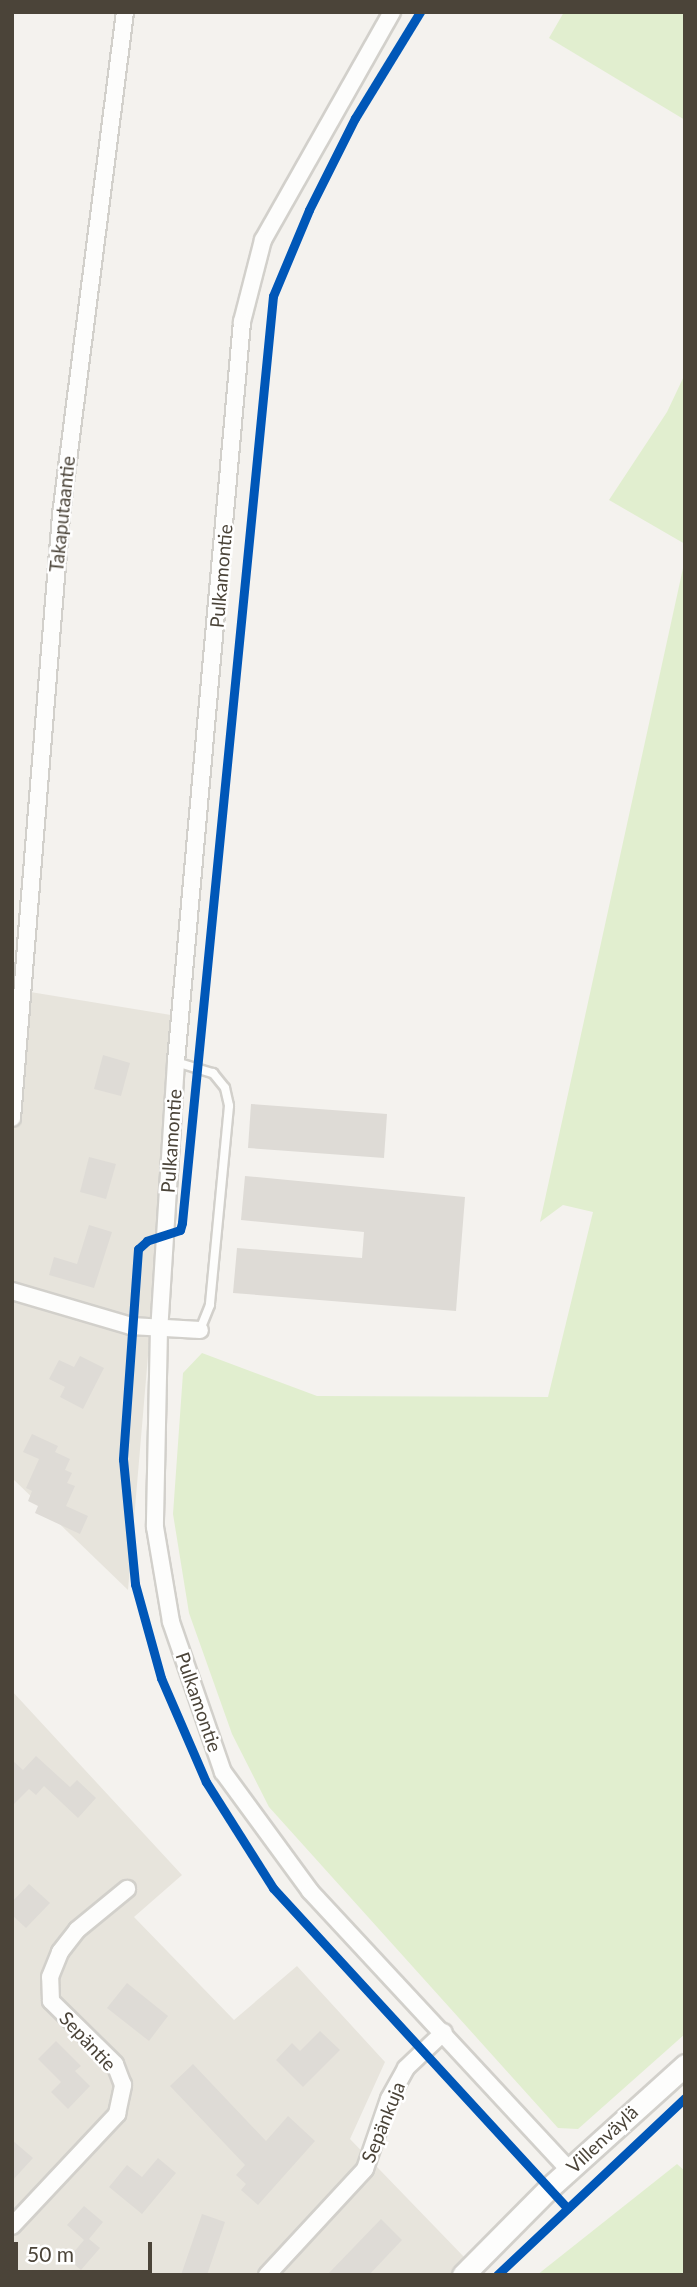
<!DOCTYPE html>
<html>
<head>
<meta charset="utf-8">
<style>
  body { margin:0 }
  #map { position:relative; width:697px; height:2287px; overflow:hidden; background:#f4f2ee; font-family:Lato,sans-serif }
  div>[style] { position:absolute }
  .residential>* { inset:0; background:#e7e4dc }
  .green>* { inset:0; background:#e1eecf }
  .building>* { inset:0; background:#dedbd6 }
  .roads { filter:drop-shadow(2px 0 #d2d0cb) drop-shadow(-2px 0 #d2d0cb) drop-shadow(0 2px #d2d0cb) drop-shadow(0 -2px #d2d0cb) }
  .service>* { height:8px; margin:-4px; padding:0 4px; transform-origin:4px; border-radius:4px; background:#fdfdfc }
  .minor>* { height:16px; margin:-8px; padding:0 8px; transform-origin:8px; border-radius:8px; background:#fdfdfc }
  .tertiary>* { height:21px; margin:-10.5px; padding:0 10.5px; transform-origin:10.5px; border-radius:10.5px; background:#fdfdfc }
  .cycleway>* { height:9px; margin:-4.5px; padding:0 4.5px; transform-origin:4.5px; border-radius:4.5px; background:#0057b8 }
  span { translate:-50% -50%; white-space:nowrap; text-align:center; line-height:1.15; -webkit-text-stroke:5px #fff; paint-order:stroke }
  .street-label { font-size:19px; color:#4b4439 }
  .frame { position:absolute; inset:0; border:14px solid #4b4439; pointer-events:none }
  .scale { position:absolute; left:14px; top:2242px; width:138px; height:32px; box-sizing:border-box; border:4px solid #4b4439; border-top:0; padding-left:9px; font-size:21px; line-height:24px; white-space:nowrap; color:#4b4439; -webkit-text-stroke:5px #fff; paint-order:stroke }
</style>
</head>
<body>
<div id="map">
  <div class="residential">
    <i style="clip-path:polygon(12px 989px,177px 1016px,128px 1590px,12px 1478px)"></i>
    <i style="clip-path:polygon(12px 1691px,182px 1875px,134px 1917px,234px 2020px,297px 1966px,385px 2062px,350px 2139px,465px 2258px,451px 2275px,12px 2275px)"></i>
  </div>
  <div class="green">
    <i style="clip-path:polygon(564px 12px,685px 12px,685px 120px,549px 38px)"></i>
    <i style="clip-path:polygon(685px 374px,685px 544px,609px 500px,667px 412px)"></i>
    <i style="clip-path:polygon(685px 559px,685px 2034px,578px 2129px,558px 2128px,269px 1807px,232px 1734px,189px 1613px,173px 1514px,183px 1373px,202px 1353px,317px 1396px,548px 1397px,593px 1212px,563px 1205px,540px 1222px)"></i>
    <i style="clip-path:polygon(677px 2164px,685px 2171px,685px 2275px,537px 2275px)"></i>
  </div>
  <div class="building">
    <i style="clip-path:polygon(103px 1055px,130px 1063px,121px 1096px,94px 1089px)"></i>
    <i style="clip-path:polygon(251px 1104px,387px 1114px,384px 1158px,248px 1148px)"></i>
    <i style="clip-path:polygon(89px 1157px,116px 1164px,106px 1199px,80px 1192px)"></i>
    <i style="clip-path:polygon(245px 1176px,465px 1197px,456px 1311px,233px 1293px,237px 1248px,362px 1258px,364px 1232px,241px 1220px)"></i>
    <i style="clip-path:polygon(89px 1225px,112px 1232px,94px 1288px,49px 1275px,54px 1257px,77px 1264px)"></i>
    <i style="clip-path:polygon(80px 1356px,104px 1368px,83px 1409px,60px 1397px,65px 1387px,49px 1379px,59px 1360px,74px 1367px)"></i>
    <i style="clip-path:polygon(32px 1434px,58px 1446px,55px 1452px,70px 1459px,65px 1470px,72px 1473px,67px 1483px,75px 1486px,66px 1506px,88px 1516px,80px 1534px,35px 1513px,38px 1506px,28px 1501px,32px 1491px,26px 1488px,39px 1459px,23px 1452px)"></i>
    <i style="clip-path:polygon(36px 1756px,70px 1787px,77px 1780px,96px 1798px,78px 1818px,44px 1786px,36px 1795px,29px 1789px,12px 1806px,12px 1760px,23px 1770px)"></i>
    <i style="clip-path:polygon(29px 1884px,50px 1903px,26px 1928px,12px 1915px,12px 1902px)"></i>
    <i style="clip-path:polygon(127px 1983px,168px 2016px,149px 2041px,107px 2008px)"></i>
    <i style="clip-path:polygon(320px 2031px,340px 2050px,303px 2087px,276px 2060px,292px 2043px,300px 2051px)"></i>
    <i style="clip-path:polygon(56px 2041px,81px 2066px,75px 2071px,90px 2086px,68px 2109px,51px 2092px,61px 2082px,38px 2059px)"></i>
    <i style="clip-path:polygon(193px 2064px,266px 2141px,288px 2116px,315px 2141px,258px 2205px,241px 2190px,246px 2184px,236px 2175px,245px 2165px,170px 2086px)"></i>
    <i style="clip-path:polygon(12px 2140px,33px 2158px,12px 2181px)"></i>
    <i style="clip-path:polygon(158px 2158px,176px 2173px,142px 2214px,109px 2187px,127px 2165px,142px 2177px)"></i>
    <i style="clip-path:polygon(84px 2206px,103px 2222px,89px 2239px,100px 2248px,81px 2270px,68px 2259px,84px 2240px,67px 2225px)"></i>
    <i style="clip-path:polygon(202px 2214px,225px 2222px,207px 2275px,181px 2275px)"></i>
    <i style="clip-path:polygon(381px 2219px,402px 2240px,369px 2275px,327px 2275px)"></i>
  </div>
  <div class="roads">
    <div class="service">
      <i style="left:176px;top:1062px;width:39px;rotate:17deg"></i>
      <i style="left:213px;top:1073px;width:19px;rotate:51deg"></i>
      <i style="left:225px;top:1088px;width:18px;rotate:77deg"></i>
      <i style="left:229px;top:1106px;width:200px;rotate:95.5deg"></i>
      <i style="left:210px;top:1305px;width:27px;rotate:112deg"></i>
    </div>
    <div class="minor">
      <i style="left:392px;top:12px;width:262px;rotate:119.5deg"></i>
      <i style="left:263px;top:240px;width:85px;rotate:104.4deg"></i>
      <i style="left:242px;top:322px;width:743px;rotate:95.1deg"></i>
      <i style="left:176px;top:1062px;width:268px;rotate:93.6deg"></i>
      <i style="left:159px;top:1329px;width:198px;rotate:91.2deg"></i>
      <i style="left:155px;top:1527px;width:96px;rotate:80.4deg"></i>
      <i style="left:171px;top:1622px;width:159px;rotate:70.9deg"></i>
      <i style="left:223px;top:1772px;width:147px;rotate:53.8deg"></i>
      <i style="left:310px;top:1891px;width:381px;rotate:47.1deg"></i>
      <i style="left:12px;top:1118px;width:605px;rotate:-85.35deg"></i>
      <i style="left:61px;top:515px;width:507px;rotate:-82.75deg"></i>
      <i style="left:12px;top:1291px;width:124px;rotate:16.4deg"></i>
      <i style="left:131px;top:1326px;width:69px;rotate:3.3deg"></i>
      <i style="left:12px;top:2226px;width:154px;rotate:-46.8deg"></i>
      <i style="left:117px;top:2114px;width:30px;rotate:-78deg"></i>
      <i style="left:123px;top:2085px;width:22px;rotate:-111deg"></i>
      <i style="left:115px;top:2064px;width:90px;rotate:-135.5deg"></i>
      <i style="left:51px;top:2001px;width:24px;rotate:-92deg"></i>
      <i style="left:50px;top:1977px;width:27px;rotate:-68deg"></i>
      <i style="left:60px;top:1952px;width:28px;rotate:-52deg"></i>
      <i style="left:77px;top:1930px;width:65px;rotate:-39.4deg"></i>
      <i style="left:267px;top:2275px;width:144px;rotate:-47.2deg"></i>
      <i style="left:365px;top:2169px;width:74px;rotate:-71.1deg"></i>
      <i style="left:389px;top:2099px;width:35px;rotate:-61deg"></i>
      <i style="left:406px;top:2068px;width:52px;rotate:-43.5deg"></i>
    </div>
    <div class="tertiary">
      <i style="left:463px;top:2275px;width:121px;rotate:-45.3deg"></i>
      <i style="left:548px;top:2189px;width:185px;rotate:-42.1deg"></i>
    </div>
  </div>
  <div class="cycleway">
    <i style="left:420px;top:12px;width:124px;rotate:121.5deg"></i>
    <i style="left:355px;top:118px;width:103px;rotate:116.6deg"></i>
    <i style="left:309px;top:210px;width:93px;rotate:112.7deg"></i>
    <i style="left:273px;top:296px;width:931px;rotate:95.61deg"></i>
    <i style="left:182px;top:1223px;width:7px;rotate:106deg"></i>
    <i style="left:180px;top:1230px;width:35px;rotate:162deg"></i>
    <i style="left:147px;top:1241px;width:12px;rotate:138deg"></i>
    <i style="left:138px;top:1249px;width:211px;rotate:94.1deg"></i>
    <i style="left:123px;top:1459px;width:126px;rotate:84.5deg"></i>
    <i style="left:135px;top:1584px;width:98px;rotate:74.5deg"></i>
    <i style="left:161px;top:1678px;width:113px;rotate:66.6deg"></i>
    <i style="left:206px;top:1782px;width:125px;rotate:57.7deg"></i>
    <i style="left:273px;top:1888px;width:435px;rotate:47.4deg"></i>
    <i style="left:497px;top:2275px;width:258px;rotate:-43.3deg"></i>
  </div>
  <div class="street-label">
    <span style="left:62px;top:514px;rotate:-84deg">Takaputaantie</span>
    <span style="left:221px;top:576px;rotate:-85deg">Pulkamontie</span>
    <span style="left:171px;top:1141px;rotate:-86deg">Pulkamontie</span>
    <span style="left:199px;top:1702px;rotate:71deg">Pulkamontie</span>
    <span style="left:88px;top:2041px;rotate:47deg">Sepäntie</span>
    <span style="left:383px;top:2122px;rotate:-68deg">Sepänkuja</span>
    <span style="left:602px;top:2139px;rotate:-43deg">Villenväylä</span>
  </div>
  <div class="frame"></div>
  <div class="scale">50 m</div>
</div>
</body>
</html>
